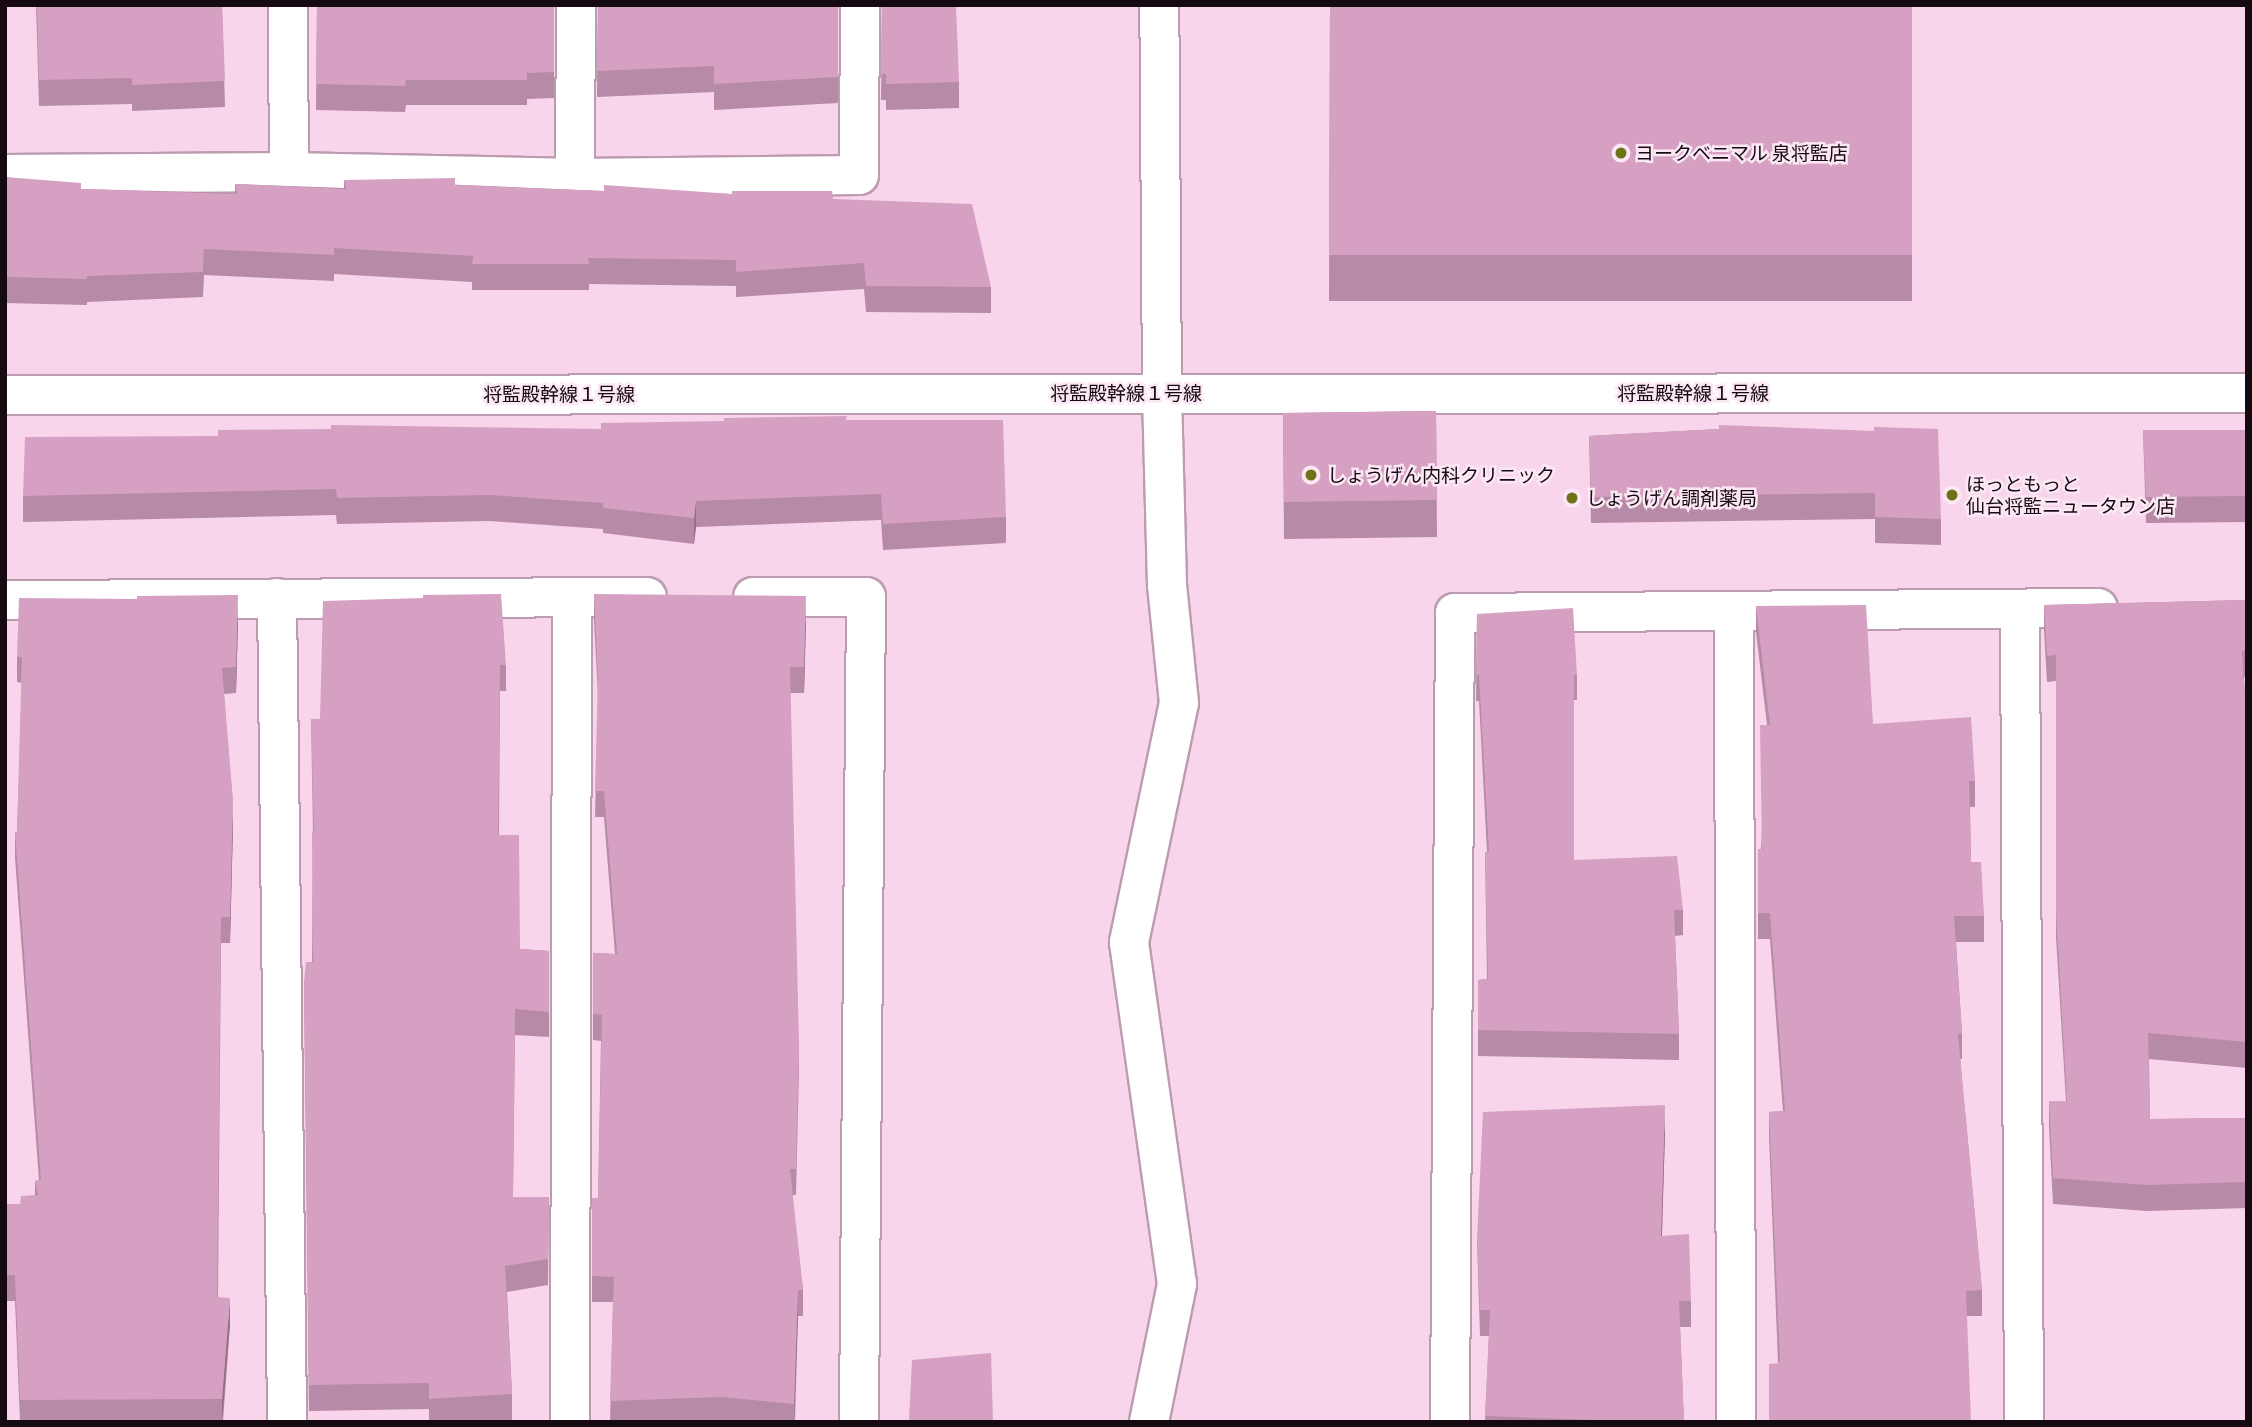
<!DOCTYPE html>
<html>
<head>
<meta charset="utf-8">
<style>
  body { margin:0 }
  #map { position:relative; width:2252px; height:1427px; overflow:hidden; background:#f8d5eb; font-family:Commissioner,"Noto Sans JP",sans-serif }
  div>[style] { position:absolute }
  .roads { filter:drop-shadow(2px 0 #bc9cb0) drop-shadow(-2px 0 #bc9cb0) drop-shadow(0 2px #bc9cb0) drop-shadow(0 -2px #bc9cb0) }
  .street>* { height:38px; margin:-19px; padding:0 19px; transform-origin:19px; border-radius:19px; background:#fff }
  .secondary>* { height:38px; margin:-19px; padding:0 19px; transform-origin:19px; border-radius:19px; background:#fff }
  .wall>* { inset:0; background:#b78aa7 }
  .shaded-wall>* { inset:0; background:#957088 }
  .building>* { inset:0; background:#d5a0c2 }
  .dots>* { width:19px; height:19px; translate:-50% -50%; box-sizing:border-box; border:4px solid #fce7f4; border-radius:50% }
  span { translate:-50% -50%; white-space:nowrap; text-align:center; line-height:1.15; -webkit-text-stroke:5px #fce7f4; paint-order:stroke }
  .poi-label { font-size:19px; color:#150a11 }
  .left { translate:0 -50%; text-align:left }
  .street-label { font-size:19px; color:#150a11 }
  .frame { position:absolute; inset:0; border:7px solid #150a11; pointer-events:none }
</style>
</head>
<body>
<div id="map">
  <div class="roads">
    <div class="street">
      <i style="left:288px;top:5px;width:167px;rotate:89.7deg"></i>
      <i style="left:5px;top:174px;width:284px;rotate:-0.4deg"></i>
      <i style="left:289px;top:172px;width:286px;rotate:1.2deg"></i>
      <i style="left:575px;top:178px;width:284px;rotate:-0.6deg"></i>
      <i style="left:859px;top:175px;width:170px;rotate:-89.7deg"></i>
      <i style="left:575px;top:178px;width:173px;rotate:-89.7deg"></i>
      <i style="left:753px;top:597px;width:113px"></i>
      <i style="left:866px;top:597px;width:825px;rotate:90.49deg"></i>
      <i style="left:277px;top:598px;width:824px;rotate:89.3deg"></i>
      <i style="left:5px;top:600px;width:642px;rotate:-0.27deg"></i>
      <i style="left:2020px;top:610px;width:812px;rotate:89.72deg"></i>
      <i style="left:1734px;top:612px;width:810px;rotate:89.86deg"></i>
      <i style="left:570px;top:1422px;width:825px;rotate:-89.86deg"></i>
      <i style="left:1450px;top:1422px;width:809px;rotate:-89.65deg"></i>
      <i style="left:1455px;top:613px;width:643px;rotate:-0.45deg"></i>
    </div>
    <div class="secondary">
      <i style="left:5px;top:395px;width:2242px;rotate:-0.05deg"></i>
      <i style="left:1149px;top:1422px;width:141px;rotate:-78.5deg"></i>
      <i style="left:1177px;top:1284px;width:345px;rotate:-98deg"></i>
      <i style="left:1129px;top:942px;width:244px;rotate:-78.2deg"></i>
      <i style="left:1179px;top:703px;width:119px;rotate:-95.8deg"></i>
      <i style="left:1167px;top:585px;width:192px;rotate:-91.5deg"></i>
      <i style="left:1162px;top:393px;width:388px;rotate:-90.4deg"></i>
    </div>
  </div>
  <div class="wall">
    <i style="clip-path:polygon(36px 5px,222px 5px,225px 107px,132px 111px,132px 104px,39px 106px)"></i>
    <i style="clip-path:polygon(317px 5px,554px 5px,554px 98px,527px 99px,527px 105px,406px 105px,405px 112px,316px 110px)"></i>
    <i style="clip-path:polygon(598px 5px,838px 5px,838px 103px,714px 110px,714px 92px,597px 97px)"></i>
    <i style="clip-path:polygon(882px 5px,959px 82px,959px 108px,886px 110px,886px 100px,881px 100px)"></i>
    <i style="clip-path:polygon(1330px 5px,1912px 5px,1912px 301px,1329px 301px)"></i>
    <i style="clip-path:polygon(5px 177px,81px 189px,235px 193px,235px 184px,344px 188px,344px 180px,604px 191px,732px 194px,833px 199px,991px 287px,991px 313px,866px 312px,864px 289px,736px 297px,736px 286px,589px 284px,589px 290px,472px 290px,472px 282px,334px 274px,334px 281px,204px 275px,203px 297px,87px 302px,87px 305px,5px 303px)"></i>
    <i style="clip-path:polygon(1436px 411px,1437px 537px,1284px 539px,1283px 413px)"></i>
    <i style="clip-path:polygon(847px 420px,1006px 517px,1006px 543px,883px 550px,881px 520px,696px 527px,694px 544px,603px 533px,603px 529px,490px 521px,337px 524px,336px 515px,23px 522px,23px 496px,218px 436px,601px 429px)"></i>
    <i style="clip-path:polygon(1719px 429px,1941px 519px,1941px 545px,1875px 543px,1875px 519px,1591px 523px,1589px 436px)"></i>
    <i style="clip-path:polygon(2143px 430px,2247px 430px,2247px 522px,2146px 523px)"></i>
    <i style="clip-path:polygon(594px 594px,806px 622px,804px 693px,790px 693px,799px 1070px,796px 1195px,792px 1195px,803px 1290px,803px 1316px,798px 1316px,795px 1422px,610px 1422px,613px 1302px,592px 1302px,592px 1198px,598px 1198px,601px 1041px,593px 1040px,593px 953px,615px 954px,604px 817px,595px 817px,598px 696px,594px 620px)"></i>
    <i style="clip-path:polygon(423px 598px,506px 665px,506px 691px,500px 691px,499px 835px,520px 949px,549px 951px,549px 1037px,515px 1035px,513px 1197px,549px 1197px,548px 1285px,507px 1292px,512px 1394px,512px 1420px,481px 1422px,429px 1422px,429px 1409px,309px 1411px,304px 983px,312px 962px,313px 833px,311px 719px,320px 719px)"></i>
    <i style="clip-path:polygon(2247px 600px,2247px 677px,2244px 677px,2247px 731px,2247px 1068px,2149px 1059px,2150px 1119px,2247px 1118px,2247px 1208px,2147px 1211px,2053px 1204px,2049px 1127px,2049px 1101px,2066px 1101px,2056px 937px,2056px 681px,2047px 682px,2044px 630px,2044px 605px)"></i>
    <i style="clip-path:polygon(1756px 606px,1873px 724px,1975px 781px,1975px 807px,1970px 807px,1971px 862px,1984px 916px,1984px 942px,1956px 942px,1962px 1033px,1962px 1059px,1960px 1059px,1982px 1290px,1982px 1316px,1967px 1316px,1778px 1363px,1769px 1137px,1769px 1112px,1783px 1111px,1770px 939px,1758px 939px,1758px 849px,1761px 849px,1767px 725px,1756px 632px)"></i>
    <i style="clip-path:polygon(1477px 614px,1577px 675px,1577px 700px,1574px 700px,1574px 860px,1683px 910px,1683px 935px,1675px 936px,1679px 1034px,1679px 1060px,1478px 1056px,1478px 980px,1487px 979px,1485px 852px,1487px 852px,1479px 701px,1476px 701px)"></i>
    <i style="clip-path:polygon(238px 621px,236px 693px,224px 694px,233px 826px,230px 943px,221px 943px,218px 1297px,230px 1324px,223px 1422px,20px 1422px,15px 1301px,5px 1301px,5px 1204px,20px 1204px,35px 1195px,35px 1181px,39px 1180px,15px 858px,15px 832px,17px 832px,22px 683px,17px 682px,17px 657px)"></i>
    <i style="clip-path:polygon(1665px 1131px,1662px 1236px,1691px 1301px,1691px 1327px,1680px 1327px,1684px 1422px,1485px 1422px,1489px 1336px,1480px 1336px,1477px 1239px)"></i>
  </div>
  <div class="shaded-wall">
    <i style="clip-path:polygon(696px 501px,696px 527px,694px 544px,694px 518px)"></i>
    <i style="clip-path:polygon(238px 595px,238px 621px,236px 693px,236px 667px)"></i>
    <i style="clip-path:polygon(806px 596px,806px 622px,804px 693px,804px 667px)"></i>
    <i style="clip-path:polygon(233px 800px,233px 826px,230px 943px,230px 917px)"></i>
    <i style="clip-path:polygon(1665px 1105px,1665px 1131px,1661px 1262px,1661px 1236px)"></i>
    <i style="clip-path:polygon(798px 1290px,798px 1316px,794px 1422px,794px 1404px)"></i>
    <i style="clip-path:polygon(230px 1298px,230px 1324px,222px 1422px,222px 1399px)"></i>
  </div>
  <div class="building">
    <i style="clip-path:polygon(37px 5px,222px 5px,225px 81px,132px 85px,132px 78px,39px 80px)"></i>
    <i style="clip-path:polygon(317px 5px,554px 5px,554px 72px,527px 73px,527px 80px,406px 80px,405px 86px,316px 84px)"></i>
    <i style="clip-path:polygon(598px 5px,838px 5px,838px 77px,714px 84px,714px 66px,597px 71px)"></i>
    <i style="clip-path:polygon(882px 5px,956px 5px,959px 82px,886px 84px,886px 74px,881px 74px)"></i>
    <i style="clip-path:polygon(1330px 5px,1912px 5px,1912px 255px,1329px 255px)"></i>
    <i style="clip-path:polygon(5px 177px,81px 183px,81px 189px,237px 194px,235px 184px,346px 189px,344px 180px,455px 178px,455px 185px,604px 191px,604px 185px,732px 194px,732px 191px,832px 191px,833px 199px,972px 204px,991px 287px,866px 286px,864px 263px,736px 272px,736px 260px,588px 258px,589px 264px,472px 264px,473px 256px,334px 248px,334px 255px,204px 249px,203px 272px,87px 276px,87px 279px,5px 277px)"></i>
    <i style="clip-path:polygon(1436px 411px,1437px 500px,1284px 502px,1283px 413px)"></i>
    <i style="clip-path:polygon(847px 416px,846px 420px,1003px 420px,1006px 517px,883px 524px,881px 494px,696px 501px,694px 518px,603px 508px,603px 503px,490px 495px,337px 498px,336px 489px,23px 496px,25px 437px,218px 436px,218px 430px,331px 429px,331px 425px,601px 429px,601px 423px,724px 421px,724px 418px)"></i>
    <i style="clip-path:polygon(1719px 425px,1874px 431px,1874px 427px,1938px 429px,1941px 519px,1875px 517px,1875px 493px,1591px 497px,1589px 436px,1719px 429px)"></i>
    <i style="clip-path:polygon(2143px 430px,2247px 430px,2247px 496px,2146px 497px)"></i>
    <i style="clip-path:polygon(501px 594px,506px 665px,500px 665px,498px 835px,519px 835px,520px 949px,549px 951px,549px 1012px,515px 1009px,513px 1197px,549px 1197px,548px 1259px,505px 1266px,512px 1394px,429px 1399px,429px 1383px,309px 1385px,304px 983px,306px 962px,313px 962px,312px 832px,314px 833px,311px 719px,320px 719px,323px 601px,423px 598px,423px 595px)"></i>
    <i style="clip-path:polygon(594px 594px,806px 596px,804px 667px,790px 667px,799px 1044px,796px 1169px,790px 1169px,803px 1290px,798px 1290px,794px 1404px,721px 1397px,610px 1401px,614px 1277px,592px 1276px,592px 1198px,598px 1198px,602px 1015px,593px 1014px,593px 953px,617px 954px,604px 791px,595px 791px,598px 679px)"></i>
    <i style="clip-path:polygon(238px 595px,236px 667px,222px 668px,233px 800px,230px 917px,221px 917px,217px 1297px,230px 1298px,222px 1399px,20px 1400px,15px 1275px,5px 1275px,5px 1204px,20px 1204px,21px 1196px,38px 1195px,35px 1181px,41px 1180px,15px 832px,17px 832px,22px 657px,17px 657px,19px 598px,137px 599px,137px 596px)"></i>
    <i style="clip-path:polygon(2247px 600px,2247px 651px,2242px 651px,2247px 731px,2247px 1042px,2148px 1033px,2150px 1119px,2247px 1118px,2247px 1182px,2147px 1185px,2053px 1178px,2049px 1101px,2067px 1101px,2056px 911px,2056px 655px,2047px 656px,2044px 605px)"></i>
    <i style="clip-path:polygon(1866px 605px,1873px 724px,1971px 717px,1975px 781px,1969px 781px,1971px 862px,1981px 862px,1984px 916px,1954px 916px,1962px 1033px,1958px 1034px,1982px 1290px,1966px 1291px,1971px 1422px,1769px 1422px,1769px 1364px,1780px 1363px,1769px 1112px,1785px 1111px,1770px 913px,1758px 913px,1758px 849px,1762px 849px,1760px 725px,1770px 725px,1756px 606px)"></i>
    <i style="clip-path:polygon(1573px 608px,1577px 675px,1574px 675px,1574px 860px,1677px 856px,1683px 910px,1674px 910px,1679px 1034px,1478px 1030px,1478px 980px,1488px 979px,1485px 852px,1489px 852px,1479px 675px,1476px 675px,1477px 614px)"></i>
    <i style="clip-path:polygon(1665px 1105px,1661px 1236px,1689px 1234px,1691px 1301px,1679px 1301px,1684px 1422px,1596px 1422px,1596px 1420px,1485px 1416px,1490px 1310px,1480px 1310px,1477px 1239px,1483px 1112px)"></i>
    <i style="clip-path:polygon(991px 1353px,993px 1422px,933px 1422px,909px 1420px,912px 1360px)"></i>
  </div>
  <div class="dots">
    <i style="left:1621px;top:153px;background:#6e7218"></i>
    <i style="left:1311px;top:475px;background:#6e7218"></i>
    <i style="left:1952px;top:495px;background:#6e7218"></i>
    <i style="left:1572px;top:498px;background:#6e7218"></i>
  </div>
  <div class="poi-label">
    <span class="left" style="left:1635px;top:153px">ヨークベニマル 泉将監店</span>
    <span class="left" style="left:1327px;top:475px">しょうげん内科クリニック</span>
    <span class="left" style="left:1966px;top:495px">ほっともっと<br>仙台将監ニュータウン店</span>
    <span class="left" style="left:1586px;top:498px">しょうげん調剤薬局</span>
  </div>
  <div class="street-label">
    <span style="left:1126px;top:393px">将監殿幹線１号線</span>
    <span style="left:1693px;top:393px">将監殿幹線１号線</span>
    <span style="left:559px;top:394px">将監殿幹線１号線</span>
  </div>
  <div class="frame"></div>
</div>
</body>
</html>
